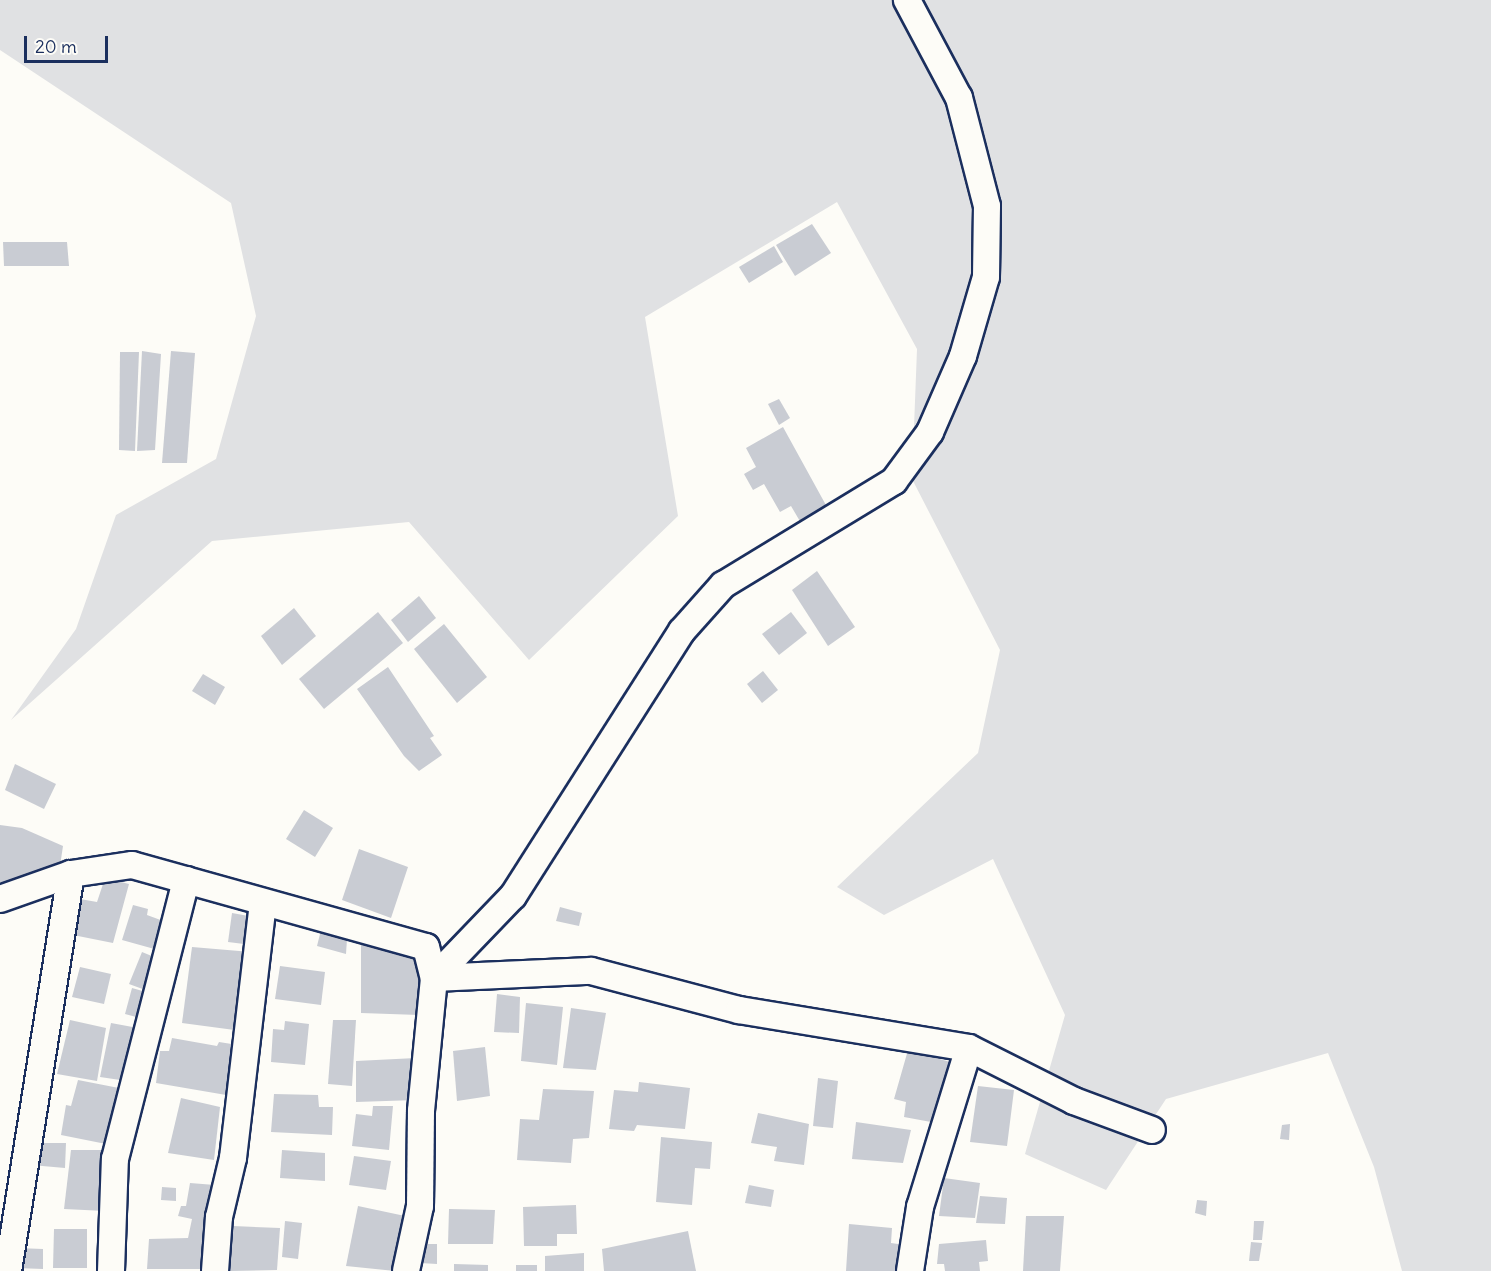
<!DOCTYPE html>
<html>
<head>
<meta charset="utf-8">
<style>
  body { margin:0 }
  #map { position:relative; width:1491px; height:1271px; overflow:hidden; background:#fdfcf7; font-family:Delius,sans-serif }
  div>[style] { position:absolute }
  .green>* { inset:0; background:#e0e1e3 }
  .building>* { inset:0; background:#c9ccd3 }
  .roads { filter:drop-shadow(2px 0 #1b2f5e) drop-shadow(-2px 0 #1b2f5e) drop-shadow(0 2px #1b2f5e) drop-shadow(0 -2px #1b2f5e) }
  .street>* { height:26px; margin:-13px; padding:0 13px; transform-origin:13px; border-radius:13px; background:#fdfcf7 }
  span { translate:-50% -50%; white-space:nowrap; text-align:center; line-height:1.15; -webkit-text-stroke:5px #fdfcf7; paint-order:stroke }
  .scale { position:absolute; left:24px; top:36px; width:84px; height:27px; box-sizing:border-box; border:3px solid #1b2f5e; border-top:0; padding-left:8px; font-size:18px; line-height:21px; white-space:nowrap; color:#1b2f5e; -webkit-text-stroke:4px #fdfcf7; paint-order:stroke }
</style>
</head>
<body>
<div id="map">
  <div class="green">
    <i style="clip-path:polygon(0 0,1491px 0,1491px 1271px,1402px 1271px,1374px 1167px,1328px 1053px,1166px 1099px,1106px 1190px,1025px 1154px,1065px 1015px,993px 859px,884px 915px,837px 887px,978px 753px,1000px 650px,912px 479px,917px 349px,837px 202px,645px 317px,678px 516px,529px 660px,409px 522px,212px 541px,11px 720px,76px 629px,116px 515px,216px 459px,256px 316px,231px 203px,0 50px)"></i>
  </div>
  <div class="building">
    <i style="clip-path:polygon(812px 224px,831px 253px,795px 276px,776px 245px)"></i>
    <i style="clip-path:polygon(3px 242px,67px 242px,69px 266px,4px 266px)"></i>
    <i style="clip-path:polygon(774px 246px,783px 262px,749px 283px,739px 267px)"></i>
    <i style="clip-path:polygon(142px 351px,161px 354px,155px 450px,137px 451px)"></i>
    <i style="clip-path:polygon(171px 351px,195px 353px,187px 463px,162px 463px)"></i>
    <i style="clip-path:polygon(120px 352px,139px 352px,135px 451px,119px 450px)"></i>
    <i style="clip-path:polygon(779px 399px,790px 418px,779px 425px,768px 404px)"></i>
    <i style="clip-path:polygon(783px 427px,827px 507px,801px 523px,791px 506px,780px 512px,764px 484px,753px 490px,744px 474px,756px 467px,746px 448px)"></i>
    <i style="clip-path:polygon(817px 571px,855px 627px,828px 646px,792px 590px)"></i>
    <i style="clip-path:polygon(419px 596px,436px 618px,408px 642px,391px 620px)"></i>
    <i style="clip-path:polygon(294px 608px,316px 636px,282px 665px,261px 636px)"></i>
    <i style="clip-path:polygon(378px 612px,403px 643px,324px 709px,299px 679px)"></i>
    <i style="clip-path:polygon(791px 612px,807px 633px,779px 655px,762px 634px)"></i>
    <i style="clip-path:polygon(444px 624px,487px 677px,457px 703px,414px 649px)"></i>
    <i style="clip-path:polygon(388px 667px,434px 736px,430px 738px,442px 755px,419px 771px,404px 756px,357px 689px)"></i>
    <i style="clip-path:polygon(763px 671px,778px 690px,762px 703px,747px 684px)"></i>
    <i style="clip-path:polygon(203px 674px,225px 687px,215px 705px,192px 691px)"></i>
    <i style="clip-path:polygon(15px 764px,56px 784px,44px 809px,5px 790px)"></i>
    <i style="clip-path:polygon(304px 810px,333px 828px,315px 857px,286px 839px)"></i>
    <i style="clip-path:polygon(0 825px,22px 828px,63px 846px,60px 866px,12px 884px,0 882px)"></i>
    <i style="clip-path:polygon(359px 849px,408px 867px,391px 918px,342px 900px)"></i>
    <i style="clip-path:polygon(105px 878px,129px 884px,113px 943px,73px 935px,80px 899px,97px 902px)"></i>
    <i style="clip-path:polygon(133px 905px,148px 909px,147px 915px,166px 922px,158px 950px,122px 940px)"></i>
    <i style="clip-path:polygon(560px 907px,582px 913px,579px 926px,556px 921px)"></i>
    <i style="clip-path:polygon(232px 913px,254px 917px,252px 945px,228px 942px)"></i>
    <i style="clip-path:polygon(321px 930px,347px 939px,346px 954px,317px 946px)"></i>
    <i style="clip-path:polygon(361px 944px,418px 961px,419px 1015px,361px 1013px)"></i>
    <i style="clip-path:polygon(192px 947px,251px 952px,242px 1031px,182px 1023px)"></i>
    <i style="clip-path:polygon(142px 952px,159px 959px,148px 991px,129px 984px)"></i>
    <i style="clip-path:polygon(280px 966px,325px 972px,321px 1005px,275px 999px)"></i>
    <i style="clip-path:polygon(80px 967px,111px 974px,104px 1004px,72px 997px)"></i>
    <i style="clip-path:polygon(132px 988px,146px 992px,140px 1018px,125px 1014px)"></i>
    <i style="clip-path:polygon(497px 994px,520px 997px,519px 1033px,494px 1032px)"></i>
    <i style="clip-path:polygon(526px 1003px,563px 1007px,557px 1065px,521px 1061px)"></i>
    <i style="clip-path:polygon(571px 1008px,606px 1013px,596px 1070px,563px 1068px)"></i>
    <i style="clip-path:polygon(70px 1020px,106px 1028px,97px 1081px,57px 1074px)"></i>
    <i style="clip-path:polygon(333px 1020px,356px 1020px,352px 1086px,328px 1084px)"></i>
    <i style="clip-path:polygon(285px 1021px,309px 1024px,305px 1065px,271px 1062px,273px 1029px,284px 1030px)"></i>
    <i style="clip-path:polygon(111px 1023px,138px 1028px,127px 1081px,100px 1077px)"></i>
    <i style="clip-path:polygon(172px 1038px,217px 1046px,219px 1042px,238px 1045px,232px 1096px,156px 1083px,160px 1051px,169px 1051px)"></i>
    <i style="clip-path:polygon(485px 1047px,490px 1096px,457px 1101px,453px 1051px)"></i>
    <i style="clip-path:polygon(908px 1050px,950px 1062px,931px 1122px,904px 1117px,906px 1102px,894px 1099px)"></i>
    <i style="clip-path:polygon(416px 1058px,416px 1100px,356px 1102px,356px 1061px)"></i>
    <i style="clip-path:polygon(818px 1078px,838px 1081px,833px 1128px,813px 1126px)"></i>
    <i style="clip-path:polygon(78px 1080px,124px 1089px,111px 1145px,61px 1135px,66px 1105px,71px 1106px)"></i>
    <i style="clip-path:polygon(639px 1082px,690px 1088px,685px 1129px,637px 1125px,634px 1131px,609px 1129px,614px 1090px,638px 1092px)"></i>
    <i style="clip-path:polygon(978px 1086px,1014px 1090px,1007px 1146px,970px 1142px)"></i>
    <i style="clip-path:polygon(543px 1089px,594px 1091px,589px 1138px,573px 1139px,571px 1163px,517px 1160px,520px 1119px,539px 1120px)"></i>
    <i style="clip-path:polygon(274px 1094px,318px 1095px,319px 1107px,333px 1107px,332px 1135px,271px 1132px)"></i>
    <i style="clip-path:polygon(181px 1098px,220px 1107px,214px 1160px,168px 1153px)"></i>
    <i style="clip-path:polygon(373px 1106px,393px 1106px,389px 1150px,352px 1146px,356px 1114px,372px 1116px)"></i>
    <i style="clip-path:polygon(758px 1113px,809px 1124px,804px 1165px,774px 1161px,777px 1147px,751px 1143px)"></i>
    <i style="clip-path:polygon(856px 1122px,911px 1130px,903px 1163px,852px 1159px)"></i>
    <i style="clip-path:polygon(1290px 1124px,1289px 1140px,1280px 1139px,1282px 1125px)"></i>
    <i style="clip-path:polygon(661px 1137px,712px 1142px,710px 1169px,695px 1168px,692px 1205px,656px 1202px)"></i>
    <i style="clip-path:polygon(32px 1143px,66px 1143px,65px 1168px,31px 1165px)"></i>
    <i style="clip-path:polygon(71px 1150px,111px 1150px,105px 1211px,64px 1209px)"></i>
    <i style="clip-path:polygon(282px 1150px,325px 1153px,325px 1181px,280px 1178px)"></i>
    <i style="clip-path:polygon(354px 1156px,391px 1161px,386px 1190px,349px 1185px)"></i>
    <i style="clip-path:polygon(944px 1178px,980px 1183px,975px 1218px,939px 1216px)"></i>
    <i style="clip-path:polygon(190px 1183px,215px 1185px,205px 1269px,147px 1269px,149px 1239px,188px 1238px,192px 1219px,178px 1216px,181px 1206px,186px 1206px)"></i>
    <i style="clip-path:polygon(749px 1185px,774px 1190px,771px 1207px,745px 1203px)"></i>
    <i style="clip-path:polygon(162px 1187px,176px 1188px,176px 1201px,161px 1200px)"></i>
    <i style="clip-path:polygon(980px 1196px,1007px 1198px,1005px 1224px,976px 1223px)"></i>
    <i style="clip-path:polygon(1197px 1200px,1207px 1201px,1206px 1216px,1195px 1213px)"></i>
    <i style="clip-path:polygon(576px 1205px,577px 1234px,557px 1234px,557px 1246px,524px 1246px,523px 1207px)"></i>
    <i style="clip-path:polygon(358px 1206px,405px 1216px,395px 1271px,346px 1266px)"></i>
    <i style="clip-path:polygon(449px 1209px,495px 1210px,493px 1244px,448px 1244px)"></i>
    <i style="clip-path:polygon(1026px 1216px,1064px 1216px,1060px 1271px,1023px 1271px)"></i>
    <i style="clip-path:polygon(285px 1221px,302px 1223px,298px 1259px,282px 1257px)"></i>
    <i style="clip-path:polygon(1254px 1221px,1264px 1221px,1262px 1240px,1253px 1240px)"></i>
    <i style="clip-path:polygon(849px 1224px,892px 1228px,891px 1243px,905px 1245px,900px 1271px,846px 1271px)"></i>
    <i style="clip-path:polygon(233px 1226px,280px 1228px,277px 1270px,230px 1271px)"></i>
    <i style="clip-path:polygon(54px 1229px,87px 1229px,87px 1268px,53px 1268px)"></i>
    <i style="clip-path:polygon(688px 1231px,696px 1271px,604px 1271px,602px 1249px)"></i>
    <i style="clip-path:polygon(986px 1240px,988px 1261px,979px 1262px,980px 1271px,945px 1271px,944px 1264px,937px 1264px,939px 1244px)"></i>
    <i style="clip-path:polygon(1251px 1242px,1262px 1243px,1259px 1261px,1249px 1261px)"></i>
    <i style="clip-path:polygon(421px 1244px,437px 1244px,437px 1264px,420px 1263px)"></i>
    <i style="clip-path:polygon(17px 1248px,43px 1249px,43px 1269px,16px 1268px)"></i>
    <i style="clip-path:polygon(584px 1253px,584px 1271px,545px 1271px,545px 1256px)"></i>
    <i style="clip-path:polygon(454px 1264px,488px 1265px,488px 1271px,454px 1271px)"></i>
    <i style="clip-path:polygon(516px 1265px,537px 1265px,537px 1271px,516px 1271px)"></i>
  </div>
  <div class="roads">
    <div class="street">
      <i style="left:0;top:899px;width:75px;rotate:-19.4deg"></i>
      <i style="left:71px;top:874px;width:62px;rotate:-8.4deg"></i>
      <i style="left:132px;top:865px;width:305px;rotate:15.6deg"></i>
      <i style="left:426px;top:947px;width:32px;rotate:76deg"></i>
      <i style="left:434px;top:978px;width:134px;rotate:95.6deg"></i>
      <i style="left:421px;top:1111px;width:95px;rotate:90.6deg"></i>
      <i style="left:420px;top:1206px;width:66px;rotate:102.2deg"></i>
      <i style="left:434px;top:978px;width:114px;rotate:-46.1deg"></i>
      <i style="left:513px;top:896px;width:314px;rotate:-57.5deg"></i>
      <i style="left:682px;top:631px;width:62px;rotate:-48.3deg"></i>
      <i style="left:723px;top:585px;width:200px;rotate:-31.3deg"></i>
      <i style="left:894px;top:481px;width:61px;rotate:-53.7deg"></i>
      <i style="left:930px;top:432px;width:83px;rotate:-66.5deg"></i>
      <i style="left:963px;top:356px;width:82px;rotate:-73.8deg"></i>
      <i style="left:986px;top:277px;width:71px;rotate:-89.2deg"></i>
      <i style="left:987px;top:206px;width:112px;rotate:-104.5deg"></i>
      <i style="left:959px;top:98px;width:111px;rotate:-118deg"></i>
      <i style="left:434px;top:978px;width:157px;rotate:-2.6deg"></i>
      <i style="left:591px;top:971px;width:153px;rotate:14.8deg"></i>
      <i style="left:739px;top:1010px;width:233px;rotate:9.4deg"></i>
      <i style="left:969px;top:1048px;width:118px;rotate:26.8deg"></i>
      <i style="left:1074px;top:1101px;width:83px;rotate:20.4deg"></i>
      <i style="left:8px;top:1271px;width:402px;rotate:-81deg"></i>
      <i style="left:111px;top:1271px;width:112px;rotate:-88deg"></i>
      <i style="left:115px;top:1159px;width:288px;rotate:-75.7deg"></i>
      <i style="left:215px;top:1271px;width:54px;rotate:-85.8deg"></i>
      <i style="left:219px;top:1217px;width:61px;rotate:-76.7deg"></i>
      <i style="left:233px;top:1158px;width:256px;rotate:-83.3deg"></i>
      <i style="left:910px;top:1271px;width:65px;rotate:-81.1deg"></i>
      <i style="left:920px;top:1207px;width:166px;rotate:-72.9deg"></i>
    </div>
  </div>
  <div class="scale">20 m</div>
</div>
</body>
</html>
